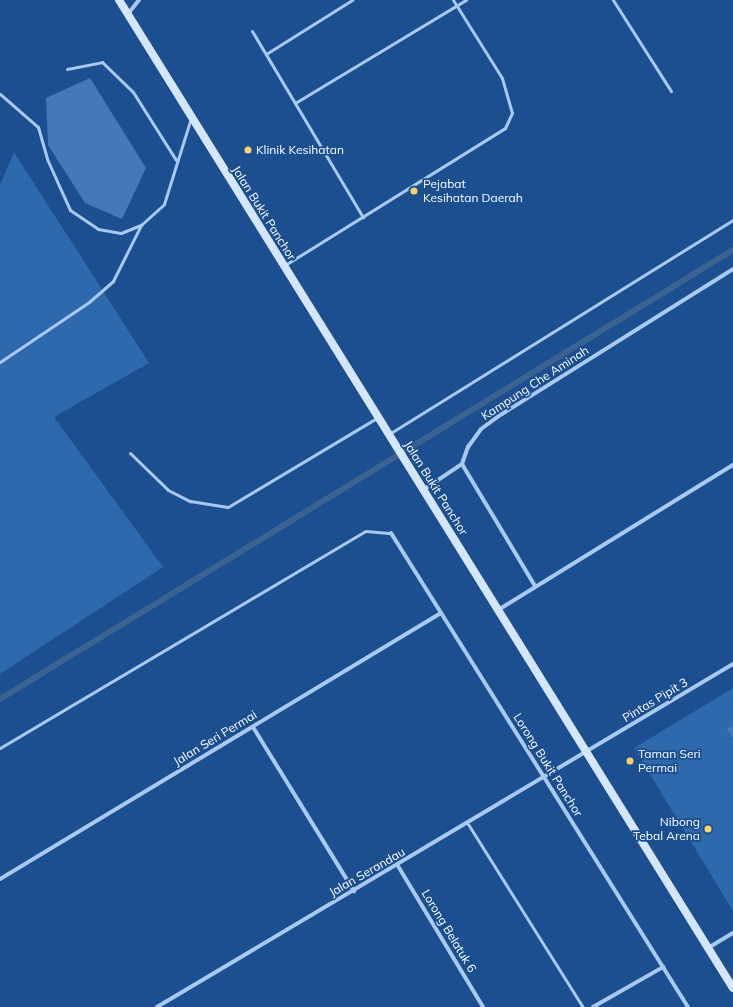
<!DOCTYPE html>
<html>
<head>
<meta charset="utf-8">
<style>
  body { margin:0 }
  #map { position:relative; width:733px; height:1007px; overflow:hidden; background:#1b4f8f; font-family:Mulish,sans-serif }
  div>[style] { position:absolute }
  .green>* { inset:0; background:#2e69ad }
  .stream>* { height:6px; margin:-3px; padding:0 3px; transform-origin:3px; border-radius:3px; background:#3c6290 }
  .building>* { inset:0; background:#4478b7 }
  .service>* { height:3px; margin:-1.5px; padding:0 1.5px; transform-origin:1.5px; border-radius:1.5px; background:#a9c9ee }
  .minor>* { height:4px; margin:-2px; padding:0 2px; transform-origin:2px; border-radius:2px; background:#a9c9ee }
  .secondary>* { height:8px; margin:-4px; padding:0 4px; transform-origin:4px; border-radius:4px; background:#d6e6fa }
  .dots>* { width:11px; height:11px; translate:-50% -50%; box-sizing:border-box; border:2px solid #1b4f8f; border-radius:50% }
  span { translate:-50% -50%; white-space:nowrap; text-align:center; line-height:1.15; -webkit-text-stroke:3.5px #1b4f8f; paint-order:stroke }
  .poi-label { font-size:12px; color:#fff }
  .left { translate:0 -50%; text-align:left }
  .right { translate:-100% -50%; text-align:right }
  .street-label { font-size:12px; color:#fff }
</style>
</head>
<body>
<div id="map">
  <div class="green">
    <i style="clip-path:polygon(14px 152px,149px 363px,54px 417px,163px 567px,0 674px,0 185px)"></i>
    <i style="clip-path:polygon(733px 688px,733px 911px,634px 748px)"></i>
  </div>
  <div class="stream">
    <i style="left:0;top:699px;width:860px;rotate:-31.49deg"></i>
  </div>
  <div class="building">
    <i style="clip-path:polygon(90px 78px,146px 168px,122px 219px,85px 203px,48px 145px,46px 98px)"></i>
    <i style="clip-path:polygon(733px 726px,733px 738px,727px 729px)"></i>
  </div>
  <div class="service">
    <i style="left:613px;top:0;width:108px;rotate:57.5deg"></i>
    <i style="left:252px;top:31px;width:217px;rotate:59.2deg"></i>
    <i style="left:266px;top:54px;width:102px;rotate:-32.1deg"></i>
    <i style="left:67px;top:69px;width:36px;rotate:-11deg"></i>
    <i style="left:102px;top:62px;width:43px;rotate:44.1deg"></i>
    <i style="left:133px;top:92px;width:80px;rotate:57.7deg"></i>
    <i style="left:0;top:94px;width:50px;rotate:41deg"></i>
    <i style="left:38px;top:127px;width:33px;rotate:74deg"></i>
    <i style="left:47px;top:159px;width:56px;rotate:65.7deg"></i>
    <i style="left:70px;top:210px;width:34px;rotate:34deg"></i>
    <i style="left:98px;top:229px;width:23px;rotate:10deg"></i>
    <i style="left:121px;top:233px;width:22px;rotate:-22deg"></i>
    <i style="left:141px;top:225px;width:31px;rotate:-42deg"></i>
    <i style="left:164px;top:204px;width:90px;rotate:-72.6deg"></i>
    <i style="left:295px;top:103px;width:200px;rotate:-31.1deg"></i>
    <i style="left:285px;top:265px;width:259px;rotate:-31.9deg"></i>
    <i style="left:505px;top:128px;width:17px;rotate:-65deg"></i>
    <i style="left:512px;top:113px;width:36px;rotate:-106deg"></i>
    <i style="left:502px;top:78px;width:92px;rotate:-122.1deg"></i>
    <i style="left:0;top:362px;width:107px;rotate:-34deg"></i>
    <i style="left:89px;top:302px;width:32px;rotate:-41deg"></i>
    <i style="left:113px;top:281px;width:63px;rotate:-63.4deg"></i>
    <i style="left:389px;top:434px;width:405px;rotate:-31.9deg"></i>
    <i style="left:130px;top:453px;width:53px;rotate:44.2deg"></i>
    <i style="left:168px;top:490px;width:25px;rotate:27deg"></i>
    <i style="left:190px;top:501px;width:38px;rotate:9deg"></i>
    <i style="left:228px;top:507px;width:174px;rotate:-30.9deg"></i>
    <i style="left:0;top:748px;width:425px;rotate:-30.7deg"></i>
    <i style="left:366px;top:531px;width:25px;rotate:5deg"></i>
    <i style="left:468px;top:824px;width:216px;rotate:57.9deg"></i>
  </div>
  <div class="minor">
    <i style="left:128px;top:14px;width:18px;rotate:-52deg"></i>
    <i style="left:423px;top:490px;width:47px;rotate:-33.7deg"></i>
    <i style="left:391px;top:533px;width:559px;rotate:57.93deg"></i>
    <i style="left:535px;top:586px;width:142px;rotate:-120.9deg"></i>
    <i style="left:462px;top:464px;width:18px;rotate:-71deg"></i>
    <i style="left:468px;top:447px;width:22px;rotate:-54deg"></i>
    <i style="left:481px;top:429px;width:26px;rotate:-36deg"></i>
    <i style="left:502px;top:414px;width:273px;rotate:-32.1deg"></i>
    <i style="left:498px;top:610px;width:276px;rotate:-31.7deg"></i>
    <i style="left:253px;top:727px;width:193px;rotate:58.4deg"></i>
    <i style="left:398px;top:866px;width:165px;rotate:58.9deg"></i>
    <i style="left:0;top:879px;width:515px;rotate:-31.1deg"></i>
    <i style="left:708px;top:948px;width:29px;rotate:-31deg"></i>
    <i style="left:157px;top:1007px;width:670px;rotate:-30.77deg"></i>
    <i style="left:593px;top:1007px;width:81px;rotate:-29.7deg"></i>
  </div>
  <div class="secondary">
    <i style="left:119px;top:0;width:1163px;rotate:58.14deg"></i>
  </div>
  <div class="dots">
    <i style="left:248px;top:150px;background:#ffd166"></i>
    <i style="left:414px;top:191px;background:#ffd166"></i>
    <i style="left:630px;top:761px;background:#ffd166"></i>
    <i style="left:708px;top:829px;background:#ffd166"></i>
  </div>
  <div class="poi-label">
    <span class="left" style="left:256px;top:150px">Klinik Kesihatan</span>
    <span class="left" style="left:423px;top:191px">Pejabat<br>Kesihatan Daerah</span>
    <span class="left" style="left:638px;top:761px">Taman Seri<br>Permai</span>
    <span class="right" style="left:700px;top:829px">Nibong<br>Tebal Arena</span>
  </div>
  <div class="street-label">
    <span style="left:264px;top:213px;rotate:58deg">Jalan Bukit Panchor</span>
    <span style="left:535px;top:383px;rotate:-33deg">Kampung Che Aminah</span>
    <span style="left:436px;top:488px;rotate:58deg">Jalan Bukit Panchor</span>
    <span style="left:655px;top:700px;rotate:-31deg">Pintas Pipit 3</span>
    <span style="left:215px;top:738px;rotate:-31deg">Jalan Seri Permai</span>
    <span style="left:548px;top:765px;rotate:58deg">Lorong Bukit Panchor</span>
    <span style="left:367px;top:872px;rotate:-30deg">Jalan Serandau</span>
    <span style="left:449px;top:931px;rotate:59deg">Lorong Belatuk 6</span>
  </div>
</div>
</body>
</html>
